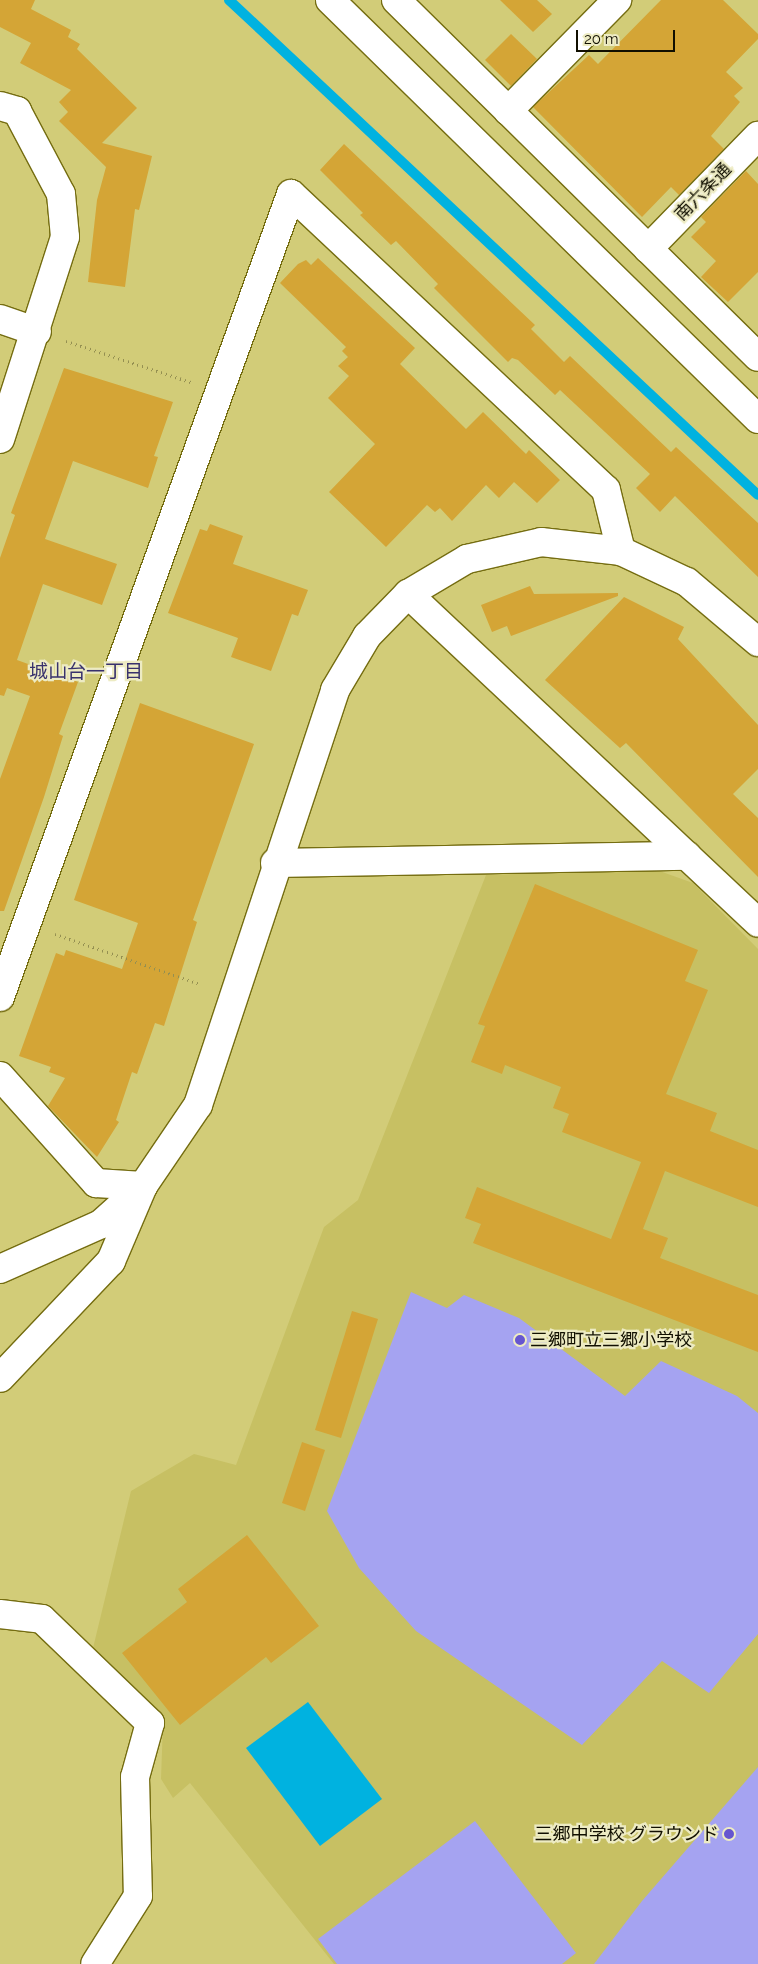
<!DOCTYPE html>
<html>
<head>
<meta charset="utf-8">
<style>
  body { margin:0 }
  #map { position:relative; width:758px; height:1964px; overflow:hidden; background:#d2cc78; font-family:Raleway,"Noto Sans JP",sans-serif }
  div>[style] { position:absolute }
  .built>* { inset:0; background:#c7c063 }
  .green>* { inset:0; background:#a5a3f1 }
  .water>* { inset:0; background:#00b2e0 }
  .stream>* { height:10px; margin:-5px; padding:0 5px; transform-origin:5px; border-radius:5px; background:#00b2e0 }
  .building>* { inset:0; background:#d4a536 }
  .path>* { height:3px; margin-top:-1.5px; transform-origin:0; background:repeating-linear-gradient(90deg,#948f51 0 1px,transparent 0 5px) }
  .roads { filter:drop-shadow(1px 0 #756d11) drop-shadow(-1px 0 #756d11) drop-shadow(0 1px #756d11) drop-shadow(0 -1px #756d11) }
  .street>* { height:28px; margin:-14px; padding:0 14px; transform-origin:14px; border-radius:14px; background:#fff }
  .secondary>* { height:28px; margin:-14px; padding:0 14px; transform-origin:14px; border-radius:14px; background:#fff }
  .dots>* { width:14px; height:14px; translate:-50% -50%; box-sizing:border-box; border:2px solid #edebc3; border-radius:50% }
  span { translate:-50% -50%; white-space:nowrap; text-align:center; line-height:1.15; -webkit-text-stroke:4.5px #edebc3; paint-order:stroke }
  .street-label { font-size:18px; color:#110f00 }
  .poi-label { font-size:18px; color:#110f00 }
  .left { translate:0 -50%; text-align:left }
  .right { translate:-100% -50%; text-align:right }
  .neighbourhood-label { font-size:19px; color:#38316d }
  .scale { position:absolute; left:576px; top:30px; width:99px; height:22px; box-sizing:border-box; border:2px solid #110f00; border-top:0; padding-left:6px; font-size:15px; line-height:18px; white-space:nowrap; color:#110f00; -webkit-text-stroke:4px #edebc3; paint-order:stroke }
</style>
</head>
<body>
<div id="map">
  <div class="built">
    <i style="clip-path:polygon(654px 869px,693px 883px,758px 949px,758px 1964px,334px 1964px,190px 1783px,173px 1798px,161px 1779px,163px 1723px,93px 1648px,131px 1491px,194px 1454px,236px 1465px,324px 1227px,358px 1200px,486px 875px)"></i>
  </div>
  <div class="green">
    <i style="clip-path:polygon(411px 1292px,447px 1308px,464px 1295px,519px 1318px,625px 1396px,661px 1361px,737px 1396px,758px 1413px,758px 1634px,709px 1693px,662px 1661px,582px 1745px,416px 1631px,359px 1568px,327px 1511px)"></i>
    <i style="clip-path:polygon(758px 1767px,758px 1964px,594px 1964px,642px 1901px)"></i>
    <i style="clip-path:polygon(475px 1821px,576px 1953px,562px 1964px,337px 1964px,318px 1939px)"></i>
  </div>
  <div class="water">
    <i style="clip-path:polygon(308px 1702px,382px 1799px,320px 1846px,246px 1748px)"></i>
  </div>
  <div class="stream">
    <i style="left:229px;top:0;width:724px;rotate:43.1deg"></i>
  </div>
  <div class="building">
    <i style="clip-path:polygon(0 0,35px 0,31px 9px,71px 30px,68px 37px,80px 44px,77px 49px,137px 108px,102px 143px,152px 156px,139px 210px,135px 209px,125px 287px,88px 282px,97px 200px,106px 167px,59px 121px,68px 112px,59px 102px,71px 90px,20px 63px,31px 43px,0 27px)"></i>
    <i style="clip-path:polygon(500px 0,537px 0,552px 14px,533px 32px)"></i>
    <i style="clip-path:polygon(661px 0,723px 0,758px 34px,758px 39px,726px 72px,743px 88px,734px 96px,740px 102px,711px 136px,724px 149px,679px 195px,671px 187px,642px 217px,533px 107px,589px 55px,598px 64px)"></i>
    <i style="clip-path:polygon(511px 34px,537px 59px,511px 86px,485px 60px)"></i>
    <i style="clip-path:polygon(344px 144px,535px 325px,531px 329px,564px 362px,570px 356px,671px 452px,676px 447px,758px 523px,758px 577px,675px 496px,660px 512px,636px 488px,650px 474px,560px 390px,555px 395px,518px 360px,512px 358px,508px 362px,434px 288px,438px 284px,396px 241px,391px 245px,360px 215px,363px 213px,320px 170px)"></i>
    <i style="clip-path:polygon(746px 171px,758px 184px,758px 272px,728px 302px,701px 277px,716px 261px,691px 237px,706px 222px,701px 217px)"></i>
    <i style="clip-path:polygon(318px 258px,415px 348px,400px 364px,466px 429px,483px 412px,526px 454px,529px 450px,560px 480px,537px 503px,514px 482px,499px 498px,486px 485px,452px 521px,440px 508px,435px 512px,427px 505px,386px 547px,329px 492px,375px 444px,328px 398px,349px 376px,338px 366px,348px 357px,342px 351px,346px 347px,280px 283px,298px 264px,306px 260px,311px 265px)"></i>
    <i style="clip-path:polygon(64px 368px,173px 402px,154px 456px,158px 457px,148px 488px,73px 461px,45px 539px,117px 564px,102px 605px,43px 584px,17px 660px,78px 682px,59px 734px,63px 736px,44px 797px,4px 911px,0 911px,0 779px,30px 696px,7px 688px,4px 696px,0 695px,0 558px,15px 515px,11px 513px)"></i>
    <i style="clip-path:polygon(210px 524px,243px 536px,233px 564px,308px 590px,298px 616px,292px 614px,271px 671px,231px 657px,238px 638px,168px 613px,200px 529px,207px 531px)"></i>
    <i style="clip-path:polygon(530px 586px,534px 594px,618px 593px,618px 596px,511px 636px,507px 626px,492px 632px,481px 605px)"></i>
    <i style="clip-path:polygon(624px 597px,684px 627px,678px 639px,758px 725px,758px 769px,733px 794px,758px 818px,758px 877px,626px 743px,620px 748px,545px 680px)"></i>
    <i style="clip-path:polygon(140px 703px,254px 744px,193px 920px,197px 922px,164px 1026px,155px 1023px,137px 1074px,132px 1072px,116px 1120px,119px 1122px,97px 1157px,48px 1106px,65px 1078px,49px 1072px,51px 1067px,19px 1056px,56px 953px,64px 956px,66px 950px,122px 969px,138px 923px,74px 900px)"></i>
    <i style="clip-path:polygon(535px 884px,698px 950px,685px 981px,708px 990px,666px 1094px,717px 1113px,710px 1131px,758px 1150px,758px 1207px,665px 1171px,643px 1229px,668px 1238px,660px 1258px,758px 1295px,758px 1352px,473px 1243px,481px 1224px,465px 1218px,477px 1187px,611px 1239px,641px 1162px,562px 1132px,569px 1114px,553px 1108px,561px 1087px,505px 1065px,502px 1074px,471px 1062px,485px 1026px,478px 1024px)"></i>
    <i style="clip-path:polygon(352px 1311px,378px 1319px,341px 1438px,315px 1430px)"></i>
    <i style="clip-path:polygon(302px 1442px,325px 1450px,305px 1511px,282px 1503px)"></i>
    <i style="clip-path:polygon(247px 1535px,319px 1626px,271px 1663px,266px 1657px,180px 1725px,122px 1653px,187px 1602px,178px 1589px)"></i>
  </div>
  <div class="path">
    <i style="left:66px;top:341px;width:132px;rotate:18.2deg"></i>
    <i style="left:55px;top:934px;width:153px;rotate:19deg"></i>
  </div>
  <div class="roads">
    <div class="street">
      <i style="left:396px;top:0;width:508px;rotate:44.6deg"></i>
      <i style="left:0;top:106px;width:18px;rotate:16deg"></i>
      <i style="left:17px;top:111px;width:94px;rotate:62.1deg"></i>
      <i style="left:61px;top:194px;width:43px;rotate:84.7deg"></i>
      <i style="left:65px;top:237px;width:212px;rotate:107.8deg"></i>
      <i style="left:508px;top:111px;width:156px;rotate:-45.5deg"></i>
      <i style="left:648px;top:249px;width:158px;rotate:-45.8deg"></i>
      <i style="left:0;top:319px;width:39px;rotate:19deg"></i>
      <i style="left:408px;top:594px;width:480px;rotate:43.2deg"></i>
      <i style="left:275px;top:863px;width:412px;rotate:-1deg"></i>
      <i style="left:0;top:997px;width:854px;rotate:-70.08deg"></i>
      <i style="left:291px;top:194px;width:432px;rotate:43.2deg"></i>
      <i style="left:606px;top:490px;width:63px;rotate:76.2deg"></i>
      <i style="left:0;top:1076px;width:144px;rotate:48.1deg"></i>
      <i style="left:96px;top:1183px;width:47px;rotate:3.7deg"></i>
      <i style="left:143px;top:1186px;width:82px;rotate:113.1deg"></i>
      <i style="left:111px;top:1261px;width:161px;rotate:133.5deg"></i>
      <i style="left:0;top:1614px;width:42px;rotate:6.8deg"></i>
      <i style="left:42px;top:1619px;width:150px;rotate:43.9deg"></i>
      <i style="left:150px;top:1723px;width:56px;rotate:105.5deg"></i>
      <i style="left:135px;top:1777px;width:119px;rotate:88.6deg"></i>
      <i style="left:138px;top:1896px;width:80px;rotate:122.3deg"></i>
    </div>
    <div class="secondary">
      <i style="left:330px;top:0;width:599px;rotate:44.39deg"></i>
      <i style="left:0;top:1269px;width:111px;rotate:-24deg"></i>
      <i style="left:101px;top:1224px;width:57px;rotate:-42.1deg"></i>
      <i style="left:143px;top:1186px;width:98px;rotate:-55.8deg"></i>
      <i style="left:198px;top:1105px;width:437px;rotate:-71.7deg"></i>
      <i style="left:335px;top:690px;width:63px;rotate:-59.3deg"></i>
      <i style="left:367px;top:636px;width:59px;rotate:-45.7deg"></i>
      <i style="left:408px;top:594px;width:69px;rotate:-30.7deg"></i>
      <i style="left:467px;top:559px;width:76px;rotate:-12.9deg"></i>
      <i style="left:541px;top:542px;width:81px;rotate:6.4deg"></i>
      <i style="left:621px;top:551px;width:73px;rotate:25.2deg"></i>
      <i style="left:687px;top:582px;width:93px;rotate:40.2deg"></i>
    </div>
  </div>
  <div class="dots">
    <i style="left:520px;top:1340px;background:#6656cf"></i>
    <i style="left:729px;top:1834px;background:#6656cf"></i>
  </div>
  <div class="street-label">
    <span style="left:703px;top:192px;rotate:-46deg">南六条通</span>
  </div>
  <div class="poi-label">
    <span class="left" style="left:530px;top:1340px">三郷町立三郷小学校</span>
    <span class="right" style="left:719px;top:1834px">三郷中学校 グラウンド</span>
  </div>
  <div class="neighbourhood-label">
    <span style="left:86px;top:672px">城山台一丁目</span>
  </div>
  <div class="scale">20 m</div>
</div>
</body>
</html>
